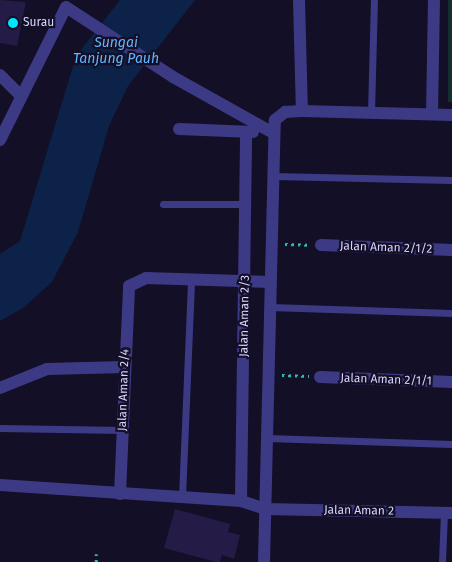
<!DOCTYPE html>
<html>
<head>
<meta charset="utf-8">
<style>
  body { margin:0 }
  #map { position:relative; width:452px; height:562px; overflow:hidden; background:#130f26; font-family:"Fira Sans",sans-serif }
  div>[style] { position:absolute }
  .green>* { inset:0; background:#12302f }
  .water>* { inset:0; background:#0c2248 }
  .building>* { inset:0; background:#241b47 }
  .path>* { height:2.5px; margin-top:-1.25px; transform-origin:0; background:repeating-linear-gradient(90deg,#2fb8b0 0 2.5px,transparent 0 6.5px) }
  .service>* { height:7px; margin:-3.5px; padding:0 3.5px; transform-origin:3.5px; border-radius:3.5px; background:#3d3a85 }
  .minor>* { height:12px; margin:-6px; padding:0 6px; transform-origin:6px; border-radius:6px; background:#3d3a85 }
  .dots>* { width:14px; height:14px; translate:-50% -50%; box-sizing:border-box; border:2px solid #130f26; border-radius:50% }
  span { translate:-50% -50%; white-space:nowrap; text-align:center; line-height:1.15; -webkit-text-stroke:4.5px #130f26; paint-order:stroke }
  .poi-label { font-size:12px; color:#d9d4ff }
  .left { translate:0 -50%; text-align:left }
  .street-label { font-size:12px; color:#d9d4ff }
  .water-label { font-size:14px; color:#62b6ff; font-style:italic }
</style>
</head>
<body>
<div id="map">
  <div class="green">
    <i style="clip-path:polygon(448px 0,452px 0,452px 102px,448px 102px)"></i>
  </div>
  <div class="water">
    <i style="clip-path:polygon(120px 0,195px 0,128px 86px,109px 126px,78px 232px,52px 282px,23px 308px,0 321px,0 254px,20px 241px,76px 56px)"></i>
  </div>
  <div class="building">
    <i style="clip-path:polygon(0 0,26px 2px,17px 46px,0 43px)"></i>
    <i style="clip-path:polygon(175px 509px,230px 524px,228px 532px,240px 535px,234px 559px,222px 555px,220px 562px,216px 562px,164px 548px)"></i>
  </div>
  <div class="path">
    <i style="left:285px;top:244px;width:24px;rotate:2deg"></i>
    <i style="left:282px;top:375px;width:27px;rotate:2deg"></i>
    <i style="left:96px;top:562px;width:8px;rotate:-90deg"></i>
  </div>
  <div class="service">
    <i style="left:371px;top:113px;width:113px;rotate:-88.5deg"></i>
    <i style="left:273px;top:176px;width:179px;rotate:1.3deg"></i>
    <i style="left:163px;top:204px;width:83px"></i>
    <i style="left:270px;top:307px;width:182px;rotate:1.9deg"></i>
    <i style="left:0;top:428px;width:123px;rotate:0.9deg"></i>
    <i style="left:267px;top:438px;width:185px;rotate:1.9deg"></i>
    <i style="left:182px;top:497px;width:217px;rotate:-87.6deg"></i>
    <i style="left:442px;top:562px;width:49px;rotate:-87.7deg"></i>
  </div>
  <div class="minor">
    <i style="left:299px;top:0;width:111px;rotate:88.5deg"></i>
    <i style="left:0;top:75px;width:30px;rotate:45deg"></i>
    <i style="left:432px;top:114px;width:114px;rotate:-89deg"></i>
    <i style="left:179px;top:129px;width:74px;rotate:2.3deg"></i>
    <i style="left:0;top:140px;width:148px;rotate:-63.6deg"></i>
    <i style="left:66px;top:7px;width:128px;rotate:33.2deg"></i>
    <i style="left:173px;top:77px;width:115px;rotate:29.2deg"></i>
    <i style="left:321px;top:245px;width:131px;rotate:2.2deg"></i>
    <i style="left:320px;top:377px;width:132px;rotate:2.2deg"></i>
    <i style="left:0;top:388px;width:51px;rotate:-22deg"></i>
    <i style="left:47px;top:369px;width:77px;rotate:-1.5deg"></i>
    <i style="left:0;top:485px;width:242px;rotate:3.8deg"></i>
    <i style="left:241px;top:501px;width:25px;rotate:18deg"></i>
    <i style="left:265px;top:509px;width:187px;rotate:1.2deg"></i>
    <i style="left:120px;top:494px;width:208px;rotate:-87.5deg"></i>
    <i style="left:129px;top:286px;width:19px;rotate:-25deg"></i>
    <i style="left:146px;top:278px;width:124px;rotate:1.8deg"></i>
    <i style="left:241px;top:501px;width:369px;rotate:-89.2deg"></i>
    <i style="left:264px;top:562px;width:442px;rotate:-88.6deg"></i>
    <i style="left:275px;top:120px;width:13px;rotate:-39deg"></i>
    <i style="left:285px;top:112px;width:17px;rotate:-3deg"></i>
    <i style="left:302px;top:111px;width:150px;rotate:1.5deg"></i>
  </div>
  <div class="dots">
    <i style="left:13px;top:23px;background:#00e5ff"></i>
  </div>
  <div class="poi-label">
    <span class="left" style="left:23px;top:23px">Surau</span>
  </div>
  <div class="street-label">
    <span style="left:386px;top:248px;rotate:2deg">Jalan Aman 2/1/2</span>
    <span style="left:245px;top:316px;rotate:-89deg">Jalan Aman 2/3</span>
    <span style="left:386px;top:380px;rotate:2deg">Jalan Aman 2/1/1</span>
    <span style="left:124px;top:390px;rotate:-88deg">Jalan Aman 2/4</span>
    <span style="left:359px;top:511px;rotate:1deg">Jalan Aman 2</span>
  </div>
  <div class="water-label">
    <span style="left:116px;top:51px">Sungai<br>Tanjung Pauh</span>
  </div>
</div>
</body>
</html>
